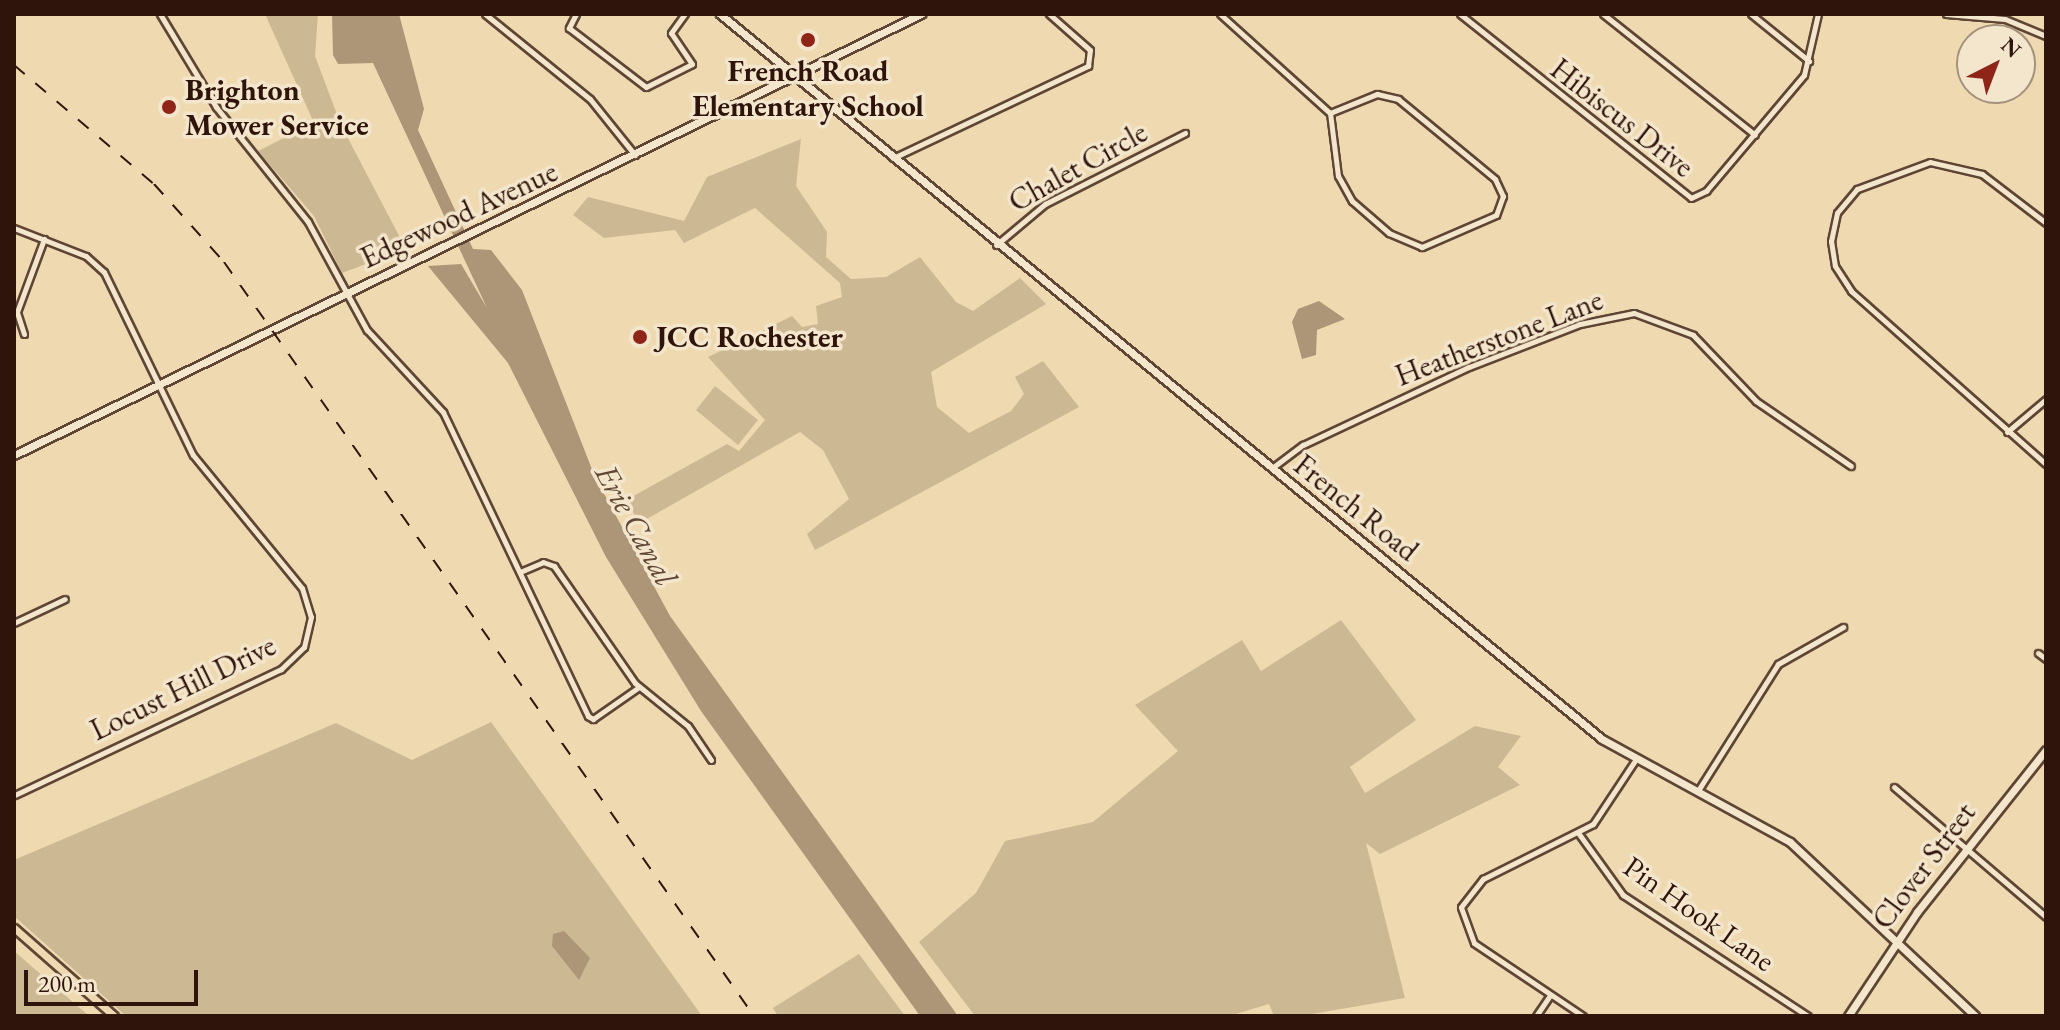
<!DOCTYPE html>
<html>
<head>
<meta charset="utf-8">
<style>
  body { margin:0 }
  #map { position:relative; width:2060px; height:1030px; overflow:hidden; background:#eed9b0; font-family:"EB Garamond",serif }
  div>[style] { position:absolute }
  .green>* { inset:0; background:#cdb894 }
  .water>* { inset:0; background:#ad9678 }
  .roads { filter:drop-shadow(2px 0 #5e4534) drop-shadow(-2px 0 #5e4534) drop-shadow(0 2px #5e4534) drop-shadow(0 -2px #5e4534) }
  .street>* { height:5px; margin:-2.5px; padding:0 2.5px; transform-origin:2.5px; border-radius:2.5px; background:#f4e6cc }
  .secondary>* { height:7px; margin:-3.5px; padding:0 3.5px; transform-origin:3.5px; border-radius:3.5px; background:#f4e6cc }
  .primary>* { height:7px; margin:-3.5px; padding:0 3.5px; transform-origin:3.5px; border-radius:3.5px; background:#eed9b0 }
  .rail>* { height:2px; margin-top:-1px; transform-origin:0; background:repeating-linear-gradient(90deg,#2e140a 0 14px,transparent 0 28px) }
  .dots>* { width:22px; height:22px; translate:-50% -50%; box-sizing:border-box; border:4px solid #f4e6cc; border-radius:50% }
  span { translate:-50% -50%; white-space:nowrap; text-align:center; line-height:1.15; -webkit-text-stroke:7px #f4e6cc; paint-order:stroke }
  .poi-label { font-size:30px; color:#2e140a; font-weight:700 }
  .left { translate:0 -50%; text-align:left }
  .street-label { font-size:30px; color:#2e140a }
  .water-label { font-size:32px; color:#614836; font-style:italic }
  .frame { position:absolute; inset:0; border:16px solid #2e140a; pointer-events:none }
  .north { position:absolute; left:1956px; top:24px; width:80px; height:80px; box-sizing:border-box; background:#f4e6cc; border:2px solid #a5927e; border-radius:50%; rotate:42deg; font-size:22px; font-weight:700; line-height:32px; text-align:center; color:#2e140a }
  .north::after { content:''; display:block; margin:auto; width:28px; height:36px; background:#8f2418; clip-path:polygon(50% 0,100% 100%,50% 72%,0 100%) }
  .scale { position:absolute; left:24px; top:970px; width:174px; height:36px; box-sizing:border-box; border:4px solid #2e140a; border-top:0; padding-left:10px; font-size:24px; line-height:28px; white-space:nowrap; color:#2e140a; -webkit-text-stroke:6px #f4e6cc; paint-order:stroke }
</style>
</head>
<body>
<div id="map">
  <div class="green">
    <i style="clip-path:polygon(265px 14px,318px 14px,315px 56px,341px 125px,406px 249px,342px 273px,314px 216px,258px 151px,314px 123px)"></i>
    <i style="clip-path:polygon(801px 139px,796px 186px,827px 232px,826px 257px,851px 279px,886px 277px,920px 257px,956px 302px,973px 311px,1020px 278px,1046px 304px,931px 372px,937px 407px,969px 433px,1011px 411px,1024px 394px,1015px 377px,1043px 361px,1079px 407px,815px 550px,807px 534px,849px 499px,823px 450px,800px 432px,638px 524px,628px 499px,727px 444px,739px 451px,765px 420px,708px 357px,792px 316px,802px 327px,818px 324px,816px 306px,842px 297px,840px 283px,755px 208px,684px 243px,675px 230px,604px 238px,573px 215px,588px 197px,684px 221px,707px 177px)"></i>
    <i style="clip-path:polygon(715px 386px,758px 420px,738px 445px,696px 410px)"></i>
    <i style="clip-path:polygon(1341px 620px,1416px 720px,1350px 767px,1365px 793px,1475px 726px,1521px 736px,1498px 767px,1520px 785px,1380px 854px,1366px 843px,1405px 998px,1300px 1016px,1274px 1016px,1269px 1004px,1229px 1016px,975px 1016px,919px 942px,976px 893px,1005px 841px,1093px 822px,1178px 751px,1135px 705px,1242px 640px,1261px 671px)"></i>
    <i style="clip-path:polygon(491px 722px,702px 1016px,126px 1016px,14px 916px,14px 860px,336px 723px,412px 760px)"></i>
    <i style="clip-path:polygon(14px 951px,89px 1016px,14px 1016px)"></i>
    <i style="clip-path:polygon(859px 954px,905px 1016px,778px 1016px,773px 1008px)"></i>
  </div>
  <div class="water">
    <i style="clip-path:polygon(332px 14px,399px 14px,424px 109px,418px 130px,473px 249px,491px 250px,522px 290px,595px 477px,670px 616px,958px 1016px,920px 1016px,701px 711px,606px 557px,508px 363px,428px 266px,461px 264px,487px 308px,373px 63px,338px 64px,333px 55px)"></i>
    <i style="clip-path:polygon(1319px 301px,1345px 319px,1317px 330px,1316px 355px,1302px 359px,1292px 322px,1298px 309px)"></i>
    <i style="clip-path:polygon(564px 931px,590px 958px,579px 980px,552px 946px,553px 934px)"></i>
  </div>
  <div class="roads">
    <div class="street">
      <i style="left:160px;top:14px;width:109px;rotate:58.9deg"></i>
      <i style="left:216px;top:107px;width:147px;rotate:51.3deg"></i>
      <i style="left:308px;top:222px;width:123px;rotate:61.4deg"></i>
      <i style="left:367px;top:330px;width:112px;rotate:47.2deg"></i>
      <i style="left:443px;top:412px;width:337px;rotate:64.5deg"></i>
      <i style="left:588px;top:716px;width:6px;rotate:31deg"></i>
      <i style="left:593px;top:719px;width:56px;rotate:-34.8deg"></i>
      <i style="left:485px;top:14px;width:135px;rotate:39deg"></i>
      <i style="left:590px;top:99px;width:72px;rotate:51.2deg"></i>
      <i style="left:576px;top:14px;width:16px;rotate:117deg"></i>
      <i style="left:569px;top:28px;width:97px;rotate:37.5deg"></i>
      <i style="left:646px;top:87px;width:51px;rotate:-26.6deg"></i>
      <i style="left:692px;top:64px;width:37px;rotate:-124deg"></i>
      <i style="left:671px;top:33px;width:24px;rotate:-54deg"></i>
      <i style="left:1220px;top:14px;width:148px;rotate:42deg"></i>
      <i style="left:1460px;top:14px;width:295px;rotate:38.5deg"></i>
      <i style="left:1691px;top:198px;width:17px;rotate:-25deg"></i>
      <i style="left:1706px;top:191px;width:152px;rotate:-49.8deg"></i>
      <i style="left:1804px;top:75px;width:63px;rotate:-77.1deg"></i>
      <i style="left:1603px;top:14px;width:194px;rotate:38.5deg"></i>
      <i style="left:1751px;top:14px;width:75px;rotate:39deg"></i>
      <i style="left:1946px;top:14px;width:59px;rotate:4.8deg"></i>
      <i style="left:2005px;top:19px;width:44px;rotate:22.5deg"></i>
      <i style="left:1377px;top:94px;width:22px;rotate:13deg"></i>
      <i style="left:1398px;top:99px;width:126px;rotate:39.5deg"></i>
      <i style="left:1495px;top:179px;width:19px;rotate:65deg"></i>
      <i style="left:1503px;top:196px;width:20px;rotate:110deg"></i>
      <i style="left:1496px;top:215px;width:81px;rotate:156.6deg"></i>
      <i style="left:1422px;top:247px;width:36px;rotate:-157deg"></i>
      <i style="left:1389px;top:233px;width:49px;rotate:-139.1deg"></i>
      <i style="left:1352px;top:201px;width:29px;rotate:-119deg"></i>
      <i style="left:1338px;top:176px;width:64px;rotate:-97.2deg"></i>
      <i style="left:1330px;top:113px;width:51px;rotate:-22deg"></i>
      <i style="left:893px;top:158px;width:216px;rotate:-25.3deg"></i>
      <i style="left:1088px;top:66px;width:16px;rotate:-83deg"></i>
      <i style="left:1090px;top:50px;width:55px;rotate:-138.7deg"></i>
      <i style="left:2046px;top:223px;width:81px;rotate:-142.6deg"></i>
      <i style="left:1982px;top:174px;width:53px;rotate:-167deg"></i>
      <i style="left:1930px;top:162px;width:78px;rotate:159.7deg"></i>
      <i style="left:1857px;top:189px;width:31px;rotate:130deg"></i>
      <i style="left:1837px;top:213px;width:29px;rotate:102deg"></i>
      <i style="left:1831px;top:241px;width:25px;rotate:81deg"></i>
      <i style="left:1835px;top:266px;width:30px;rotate:57deg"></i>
      <i style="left:1851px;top:291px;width:261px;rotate:41.6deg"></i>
      <i style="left:14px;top:228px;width:77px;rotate:21.3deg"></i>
      <i style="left:86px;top:256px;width:24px;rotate:42deg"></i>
      <i style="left:104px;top:272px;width:203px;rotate:64.1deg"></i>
      <i style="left:193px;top:455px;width:172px;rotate:50.7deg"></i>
      <i style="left:302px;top:588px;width:30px;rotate:73deg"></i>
      <i style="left:311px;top:617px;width:31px;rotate:103deg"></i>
      <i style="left:304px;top:647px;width:32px;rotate:136deg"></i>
      <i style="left:281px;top:669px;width:295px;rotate:154.7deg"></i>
      <i style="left:996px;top:245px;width:64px;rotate:-39.9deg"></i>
      <i style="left:1045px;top:204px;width:157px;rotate:-26.9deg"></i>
      <i style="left:24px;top:334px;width:23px;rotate:-108deg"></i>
      <i style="left:17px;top:312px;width:78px;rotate:-69.7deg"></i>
      <i style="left:2007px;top:432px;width:51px;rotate:-40.2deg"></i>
      <i style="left:1272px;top:468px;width:39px;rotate:-37deg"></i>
      <i style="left:1303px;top:445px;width:183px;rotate:-25.2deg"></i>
      <i style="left:1469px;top:367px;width:119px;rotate:-21.2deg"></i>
      <i style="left:1580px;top:324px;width:55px;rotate:-11.5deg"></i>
      <i style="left:1634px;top:313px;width:63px;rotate:20.4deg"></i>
      <i style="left:1693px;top:335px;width:91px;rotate:46.3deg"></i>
      <i style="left:1756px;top:401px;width:115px;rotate:34.4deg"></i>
      <i style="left:520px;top:572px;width:25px;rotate:-23deg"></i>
      <i style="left:543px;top:562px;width:12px;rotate:20deg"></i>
      <i style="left:554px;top:566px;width:142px;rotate:55.3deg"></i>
      <i style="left:635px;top:683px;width:68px;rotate:39.1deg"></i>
      <i style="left:688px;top:726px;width:41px;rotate:55.9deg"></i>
      <i style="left:14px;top:623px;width:56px;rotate:-25.2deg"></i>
      <i style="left:2038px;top:653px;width:10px;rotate:37deg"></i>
      <i style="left:1894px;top:787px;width:200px;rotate:40.5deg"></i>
      <i style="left:1699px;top:789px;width:148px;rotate:-57.7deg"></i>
      <i style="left:1778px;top:664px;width:75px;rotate:-29.6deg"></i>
      <i style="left:1579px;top:834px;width:75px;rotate:54.2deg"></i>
      <i style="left:1623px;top:895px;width:221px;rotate:33.2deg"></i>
      <i style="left:1536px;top:1016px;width:25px;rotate:-56deg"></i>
      <i style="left:1583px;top:1016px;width:131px;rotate:-146.2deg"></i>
      <i style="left:1474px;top:943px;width:38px;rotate:-110deg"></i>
      <i style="left:1461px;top:907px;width:36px;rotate:-52deg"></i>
      <i style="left:1483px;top:879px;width:123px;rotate:-26.6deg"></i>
      <i style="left:1593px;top:824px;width:78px;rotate:-56.5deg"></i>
    </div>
    <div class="secondary">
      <i style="left:720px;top:14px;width:1142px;rotate:39.42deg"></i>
      <i style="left:1602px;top:739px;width:214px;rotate:28.7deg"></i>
      <i style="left:1790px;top:842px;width:254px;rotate:43.2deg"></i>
      <i style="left:14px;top:455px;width:1009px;rotate:-25.93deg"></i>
      <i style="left:1848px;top:1016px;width:125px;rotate:-56.4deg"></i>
      <i style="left:1917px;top:912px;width:207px;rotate:-51.5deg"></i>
    </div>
    <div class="primary">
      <i style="left:14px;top:928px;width:133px;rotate:41.3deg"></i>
    </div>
  </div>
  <div class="rail">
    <i style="left:14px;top:65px;width:184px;rotate:40.4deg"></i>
    <i style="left:154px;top:184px;width:105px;rotate:48.1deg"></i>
    <i style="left:224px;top:262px;width:922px;rotate:54.9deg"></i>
  </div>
  <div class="dots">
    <i style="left:808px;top:40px;background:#8f2418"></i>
    <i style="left:169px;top:107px;background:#8f2418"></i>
    <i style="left:640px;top:337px;background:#8f2418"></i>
  </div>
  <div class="poi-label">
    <span style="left:808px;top:88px">French Road<br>Elementary School</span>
    <span class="left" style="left:185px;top:107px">Brighton<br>Mower Service</span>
    <span class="left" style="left:656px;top:337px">JCC Rochester</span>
  </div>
  <div class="street-label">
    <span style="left:1622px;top:118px;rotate:38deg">Hibiscus Drive</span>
    <span style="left:1078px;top:167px;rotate:-29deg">Chalet Circle</span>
    <span style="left:459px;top:215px;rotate:-25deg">Edgewood Avenue</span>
    <span style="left:1499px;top:338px;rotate:-21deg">Heatherstone Lane</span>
    <span style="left:1356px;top:508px;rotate:39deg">French Road</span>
    <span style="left:183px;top:688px;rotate:-26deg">Locust Hill Drive</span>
    <span style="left:1924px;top:866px;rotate:-53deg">Clover Street</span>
    <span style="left:1699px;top:914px;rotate:35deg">Pin Hook Lane</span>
  </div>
  <div class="water-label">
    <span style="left:636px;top:525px;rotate:61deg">Erie Canal</span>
  </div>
  <div class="frame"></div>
  <div class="north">N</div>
  <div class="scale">200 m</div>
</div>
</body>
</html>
